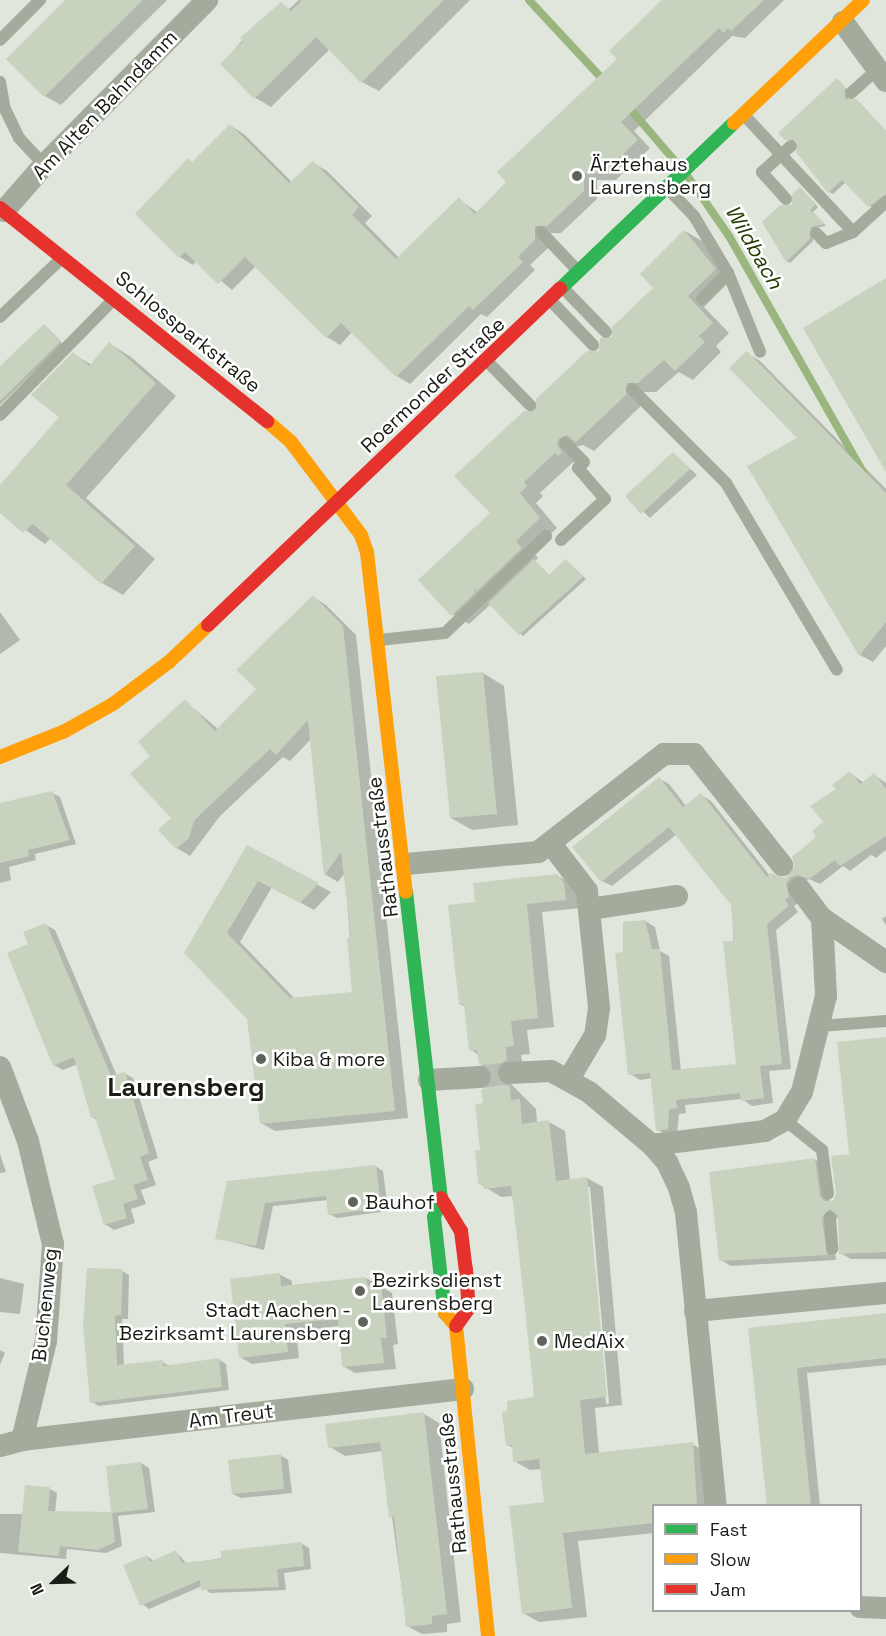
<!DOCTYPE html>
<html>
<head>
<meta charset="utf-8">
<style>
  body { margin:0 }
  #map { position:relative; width:886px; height:1636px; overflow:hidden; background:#e0e6db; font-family:"Space Grotesk",sans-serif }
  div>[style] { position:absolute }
  .shadow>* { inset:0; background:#0003 }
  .stream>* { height:8px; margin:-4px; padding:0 4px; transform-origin:4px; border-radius:4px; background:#9ab67f }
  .building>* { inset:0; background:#c8d3bf }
  .street-tunnel>* { height:22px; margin-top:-11px; transform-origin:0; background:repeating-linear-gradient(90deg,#b8beb4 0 22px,transparent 0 33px) }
  .lane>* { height:12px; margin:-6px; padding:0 6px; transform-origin:6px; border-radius:6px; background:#a4ab9c }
  .street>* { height:22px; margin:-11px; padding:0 11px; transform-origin:11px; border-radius:11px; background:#a4ab9c }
  .fast>* { height:14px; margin:-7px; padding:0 7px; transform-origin:7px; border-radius:7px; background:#30b455 }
  .slow>* { height:14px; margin:-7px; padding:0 7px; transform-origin:7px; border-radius:7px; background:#ff9f0a }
  .jam>* { height:14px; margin:-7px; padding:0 7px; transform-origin:7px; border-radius:7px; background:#e5322d }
  .dots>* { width:16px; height:16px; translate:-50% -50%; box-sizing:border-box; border:3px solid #fff; border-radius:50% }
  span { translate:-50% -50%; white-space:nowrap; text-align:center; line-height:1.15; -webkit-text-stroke:5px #fff; paint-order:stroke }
  .street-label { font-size:20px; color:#191d16 }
  .poi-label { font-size:20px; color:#191d16 }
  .left { translate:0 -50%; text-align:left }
  .right { translate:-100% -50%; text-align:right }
  .water-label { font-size:21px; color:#243c03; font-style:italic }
  .district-label { font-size:26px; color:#191d16; font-weight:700 }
  .legend { position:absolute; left:652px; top:1504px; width:210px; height:108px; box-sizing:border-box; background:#fff; border:2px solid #a3a5a2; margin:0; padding:8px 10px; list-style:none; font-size:18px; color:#191d16 }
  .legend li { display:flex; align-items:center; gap:12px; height:30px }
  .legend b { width:30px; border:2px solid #a3a5a2 }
  .north { position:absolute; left:24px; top:1552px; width:60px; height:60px; -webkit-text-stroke:4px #fff; paint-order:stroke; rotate:247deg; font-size:16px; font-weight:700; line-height:24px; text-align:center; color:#191d16 }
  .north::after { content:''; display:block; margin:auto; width:21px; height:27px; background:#191d16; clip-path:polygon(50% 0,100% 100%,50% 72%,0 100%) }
</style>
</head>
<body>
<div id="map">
  <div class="shadow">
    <i style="clip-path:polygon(67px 0,167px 0,61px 105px,45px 96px,8px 59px)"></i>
    <i style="clip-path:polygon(299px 0,470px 0,379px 91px,362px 82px,330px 49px,271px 107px,254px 97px,222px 64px,256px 24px,282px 4px,289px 9px)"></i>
    <i style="clip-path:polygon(680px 0,784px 0,745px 38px,732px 36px,634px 131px,650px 148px,616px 180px,597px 180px,597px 199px,561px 233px,548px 233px,548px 248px,530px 265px,535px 270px,487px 317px,481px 314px,410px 384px,397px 376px,352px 332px,340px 345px,327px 337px,256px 266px,232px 290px,197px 261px,193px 265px,180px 257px,189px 160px,194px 163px,231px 126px,244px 134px,292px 182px,313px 163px,327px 171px,372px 216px,365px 223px,399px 258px,459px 199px,478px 213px)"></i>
    <i style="clip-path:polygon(840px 82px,848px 91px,848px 100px,860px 103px,886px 131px,886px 196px,872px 208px,846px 182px,833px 194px,829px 192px,798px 152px,799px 142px,786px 139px)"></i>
    <i style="clip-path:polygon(803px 191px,818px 207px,813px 212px,826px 226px,814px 228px,813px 241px,790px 263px,787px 261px,793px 206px)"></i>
    <i style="clip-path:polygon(685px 231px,702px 241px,732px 279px,704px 307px,729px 333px,716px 346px,721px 352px,693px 380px,679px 372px,656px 392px,644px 392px,643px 404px,594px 451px,583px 445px,576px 447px,579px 462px,572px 463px,540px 493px,543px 496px,536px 503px,557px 528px,532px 551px,538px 558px,535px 562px,550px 576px,567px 561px,586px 579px,523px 636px,491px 604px,469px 624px,452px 614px,537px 413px,614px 339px,655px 288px)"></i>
    <i style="clip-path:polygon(48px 328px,63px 344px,0 405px,0 368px)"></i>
    <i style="clip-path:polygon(110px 344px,131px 357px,176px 396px,86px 498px,155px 559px,123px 595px,102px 583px,51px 538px,45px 544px,0 511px,0 487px,62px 417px,73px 354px,92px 365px)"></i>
    <i style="clip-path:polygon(747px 353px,760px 361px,886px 489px,886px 646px,873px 662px,860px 655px,749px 467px,799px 438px)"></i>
    <i style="clip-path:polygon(674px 454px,697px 475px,650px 518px,627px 496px)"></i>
    <i style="clip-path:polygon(313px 597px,326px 605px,356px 635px,408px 1118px,275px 1131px,261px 1123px,248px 1018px,185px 953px,248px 847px,331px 892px,314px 910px,272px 887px,240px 942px,295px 999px,354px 993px,345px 873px,338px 882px,326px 875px,311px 739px,290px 761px,283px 757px,220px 816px,190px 856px,177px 848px,173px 818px,152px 756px,185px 701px,218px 729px,258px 689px)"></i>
    <i style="clip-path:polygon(0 612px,20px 640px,0 654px)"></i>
    <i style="clip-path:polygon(483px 673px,504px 686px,518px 825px,472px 830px,451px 818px)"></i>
    <i style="clip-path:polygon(850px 773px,864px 783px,874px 775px,886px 783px,886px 850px,876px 858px,871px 855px,850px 871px,843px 866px,820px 884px,809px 879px,801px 882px,798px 903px,794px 906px,798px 912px,776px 930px,791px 1069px,769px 1071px,773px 1103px,752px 1106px,742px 1099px,685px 1105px,686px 1113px,679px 1114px,677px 1134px,668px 1136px,658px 1130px,652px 1078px,640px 1080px,630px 1074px,645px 921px,655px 927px,660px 951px,669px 956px,681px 1071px,738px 1066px,732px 905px,677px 834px,612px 886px,602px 881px,660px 779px,669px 784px,686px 806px,701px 795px,711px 801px,770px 876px,785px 880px,819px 837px,838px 790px)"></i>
    <i style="clip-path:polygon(52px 793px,60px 797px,76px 844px,35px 854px,36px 860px,9px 867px,11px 880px,0 883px,0 807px)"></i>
    <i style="clip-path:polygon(evenodd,556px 875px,573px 884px,581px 908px,542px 912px,554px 1027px,527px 1030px,530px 1054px,521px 1055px,523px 1069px,513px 1075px,511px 1084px,536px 1109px,537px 1123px,549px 1122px,565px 1131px,570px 1180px,587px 1178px,603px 1187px,622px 1405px,595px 1408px,599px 1454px,692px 1444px,708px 1453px,711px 1506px,654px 1506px,654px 1533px,578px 1541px,587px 1617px,539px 1622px,523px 1613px,546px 1503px,542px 1469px,530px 1470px,514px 1461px,513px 1448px,508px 1445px,536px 1398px,514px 1196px,501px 1197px,479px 1183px,489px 1089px,495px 1077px,480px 1063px,479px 1055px,471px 1050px,466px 1007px,460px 1004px,477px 904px,556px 875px,587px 1187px,590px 1187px,609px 1404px,606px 1404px,587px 1187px)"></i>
    <i style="clip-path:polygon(886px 916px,886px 925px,882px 919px)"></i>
    <i style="clip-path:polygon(46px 925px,55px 930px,117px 1076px,124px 1073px,133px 1078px,158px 1158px,148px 1162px,156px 1185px,141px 1190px,146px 1204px,131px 1209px,135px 1223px,114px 1230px,105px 1224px,117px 1180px,97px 1120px,92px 1117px,78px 1064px,63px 1070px,54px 1065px,30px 945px)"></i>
    <i style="clip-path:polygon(886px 1039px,886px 1259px,851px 1259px,840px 1253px,840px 1215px,832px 1223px,836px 1260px,731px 1266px,721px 1260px,814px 1159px,825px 1165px,830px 1202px,834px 1202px)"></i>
    <i style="clip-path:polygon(0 1154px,6px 1172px,0 1173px)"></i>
    <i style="clip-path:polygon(375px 1166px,383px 1171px,388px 1211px,337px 1218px,329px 1214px,328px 1200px,273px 1206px,264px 1250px,217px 1238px,228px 1183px)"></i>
    <i style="clip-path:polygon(122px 1271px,129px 1275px,128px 1319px,122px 1319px,124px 1366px,162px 1362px,170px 1366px,219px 1360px,226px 1364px,229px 1390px,99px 1406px,92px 1402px)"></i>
    <i style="clip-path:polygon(279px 1274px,292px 1281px,292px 1287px,366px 1278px,392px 1293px,398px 1344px,393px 1345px,396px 1369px,355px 1373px,343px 1366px,340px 1326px,296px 1331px,299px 1358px,252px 1364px,240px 1357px)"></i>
    <i style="clip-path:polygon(0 1278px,24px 1284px,20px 1314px,0 1312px)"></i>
    <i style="clip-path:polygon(886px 1315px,886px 1365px,807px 1373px,820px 1506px,768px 1506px,749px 1330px)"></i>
    <i style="clip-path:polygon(0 1350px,5px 1353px,0 1365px)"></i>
    <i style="clip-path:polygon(424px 1414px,439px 1423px,461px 1622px,447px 1624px,447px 1632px,422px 1634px,407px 1626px,383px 1451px,345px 1456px,330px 1447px)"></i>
    <i style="clip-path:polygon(280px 1455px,288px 1460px,292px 1493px,241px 1498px,233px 1494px)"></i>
    <i style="clip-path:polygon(141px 1463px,149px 1468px,155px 1512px,118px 1516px,122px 1546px,106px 1553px,67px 1549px,66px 1559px,0 1553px,0 1514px,22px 1514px,50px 1489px,57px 1493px,55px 1513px,113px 1513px,108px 1467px)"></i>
    <i style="clip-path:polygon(302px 1544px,309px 1548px,311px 1569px,284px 1573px,286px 1590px,210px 1593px,202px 1586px,149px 1609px,142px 1604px,147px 1556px,154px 1561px,176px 1552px,187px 1564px)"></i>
  </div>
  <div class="stream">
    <i style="left:529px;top:0;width:115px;rotate:47.1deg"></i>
    <i style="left:626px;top:104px;width:83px;rotate:49.4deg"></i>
    <i style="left:688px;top:177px;width:72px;rotate:55.2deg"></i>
    <i style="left:729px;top:236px;width:275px;rotate:60.4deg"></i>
  </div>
  <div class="building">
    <i style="clip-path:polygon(65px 0,143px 0,44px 97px,6px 59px)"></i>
    <i style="clip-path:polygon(302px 0,444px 0,361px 83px,316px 37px,254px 99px,220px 64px,243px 41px,240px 38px,281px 2px,291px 11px)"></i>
    <i style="clip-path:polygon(662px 0,764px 0,731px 31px,728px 28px,723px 33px,719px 28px,621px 122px,638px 140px,603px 173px,584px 173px,584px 191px,547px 226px,535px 226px,535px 240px,518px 257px,523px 262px,473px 310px,469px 306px,396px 377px,341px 323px,326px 338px,245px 257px,218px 284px,185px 252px,179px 258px,135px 214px,188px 158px,192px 162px,230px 124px,289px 183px,313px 161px,359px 207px,352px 215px,396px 259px,459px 197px,475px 214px,506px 182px,497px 172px,617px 59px,609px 51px)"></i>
    <i style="clip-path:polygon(837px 78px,845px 87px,845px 99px,856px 99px,886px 131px,886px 194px,868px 207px,842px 180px,828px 193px,796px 152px,797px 141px,785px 140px,778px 133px)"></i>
    <i style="clip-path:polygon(800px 187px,816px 204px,810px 210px,825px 224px,811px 227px,810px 239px,786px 262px,762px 222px,780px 205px,792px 205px,792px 194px)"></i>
    <i style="clip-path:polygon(684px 230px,716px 269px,688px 296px,713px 323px,699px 336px,705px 342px,675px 371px,664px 360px,638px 383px,627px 383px,626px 395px,576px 442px,567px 435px,559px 438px,557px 445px,562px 452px,558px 456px,555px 453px,524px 482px,527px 486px,520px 493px,540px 518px,516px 541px,522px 548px,477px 591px,474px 588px,475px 593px,451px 616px,418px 580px,490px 513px,454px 476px,524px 411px,535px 411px,536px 399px,587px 351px,599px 351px,600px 338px,612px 337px,612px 327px,653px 288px,640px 274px)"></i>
    <i style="clip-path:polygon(886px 278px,886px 472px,803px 328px)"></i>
    <i style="clip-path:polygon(44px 324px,60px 342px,0 401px,0 366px)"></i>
    <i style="clip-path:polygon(109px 342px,156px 383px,66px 485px,135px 546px,101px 584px,33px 524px,23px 533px,0 513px,0 485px,59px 417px,31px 395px,73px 352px,89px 366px)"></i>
    <i style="clip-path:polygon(747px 351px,886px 493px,886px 622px,859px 656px,747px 466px,797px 438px,729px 368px)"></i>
    <i style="clip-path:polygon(673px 452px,690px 469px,641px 514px,625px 496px)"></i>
    <i style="clip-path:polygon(534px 559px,549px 575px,566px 559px,583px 577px,519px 635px,488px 603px)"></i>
    <i style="clip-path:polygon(313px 595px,343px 626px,395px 1111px,260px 1124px,247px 1019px,184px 953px,247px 845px,319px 883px,300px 903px,258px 881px,227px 933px,290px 998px,352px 992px,347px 938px,351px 937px,341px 852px,324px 876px,308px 720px,276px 755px,270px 749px,206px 809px,194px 821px,189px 838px,176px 849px,158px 830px,171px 818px,130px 774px,150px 756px,138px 742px,185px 699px,215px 731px,256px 689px,236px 670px)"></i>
    <i style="clip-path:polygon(483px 672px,497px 814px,450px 818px,436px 676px)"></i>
    <i style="clip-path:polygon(850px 771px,860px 784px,874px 773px,886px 789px,886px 836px,840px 866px,835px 860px,809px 879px,798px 875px,791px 877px,786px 883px,789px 897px,785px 900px,789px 906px,767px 924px,782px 1064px,760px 1066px,764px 1098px,741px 1101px,740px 1093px,676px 1100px,677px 1108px,669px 1109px,668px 1129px,656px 1131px,650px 1073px,628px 1075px,615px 953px,623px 952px,623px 922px,645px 920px,652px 949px,660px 949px,672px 1070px,736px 1064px,723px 941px,734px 941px,731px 905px,669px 827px,601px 882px,572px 847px,659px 777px,683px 807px,701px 793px,767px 877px,771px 873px,785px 878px,795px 869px,792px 857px,816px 837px,812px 831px,823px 822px,810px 806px,836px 789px,832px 785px)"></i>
    <i style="clip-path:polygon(52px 791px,70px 840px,28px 850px,29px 856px,0 863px,0 803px)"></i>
    <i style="clip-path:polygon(557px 874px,564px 883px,566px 900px,527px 904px,538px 1018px,511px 1021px,514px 1046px,506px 1047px,507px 1060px,497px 1066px,496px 1074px,502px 1085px,510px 1086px,511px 1100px,520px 1099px,522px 1124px,549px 1120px,556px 1181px,587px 1177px,607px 1397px,580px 1400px,585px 1454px,693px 1442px,697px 1506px,654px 1506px,654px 1523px,563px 1533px,572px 1608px,522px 1614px,509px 1506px,544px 1502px,539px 1459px,513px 1462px,512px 1445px,506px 1446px,502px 1412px,507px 1411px,507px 1401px,534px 1397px,524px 1299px,511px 1186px,484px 1189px,483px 1184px,478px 1184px,475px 1150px,480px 1150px,475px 1104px,483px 1103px,481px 1090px,492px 1084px,493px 1076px,487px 1065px,479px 1064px,477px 1050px,469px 1051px,464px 1004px,459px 1005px,448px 905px,475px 902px,473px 883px)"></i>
    <i style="clip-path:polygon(46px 923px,111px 1076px,125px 1072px,149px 1153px,140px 1157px,148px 1180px,133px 1185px,138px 1199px,123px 1204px,127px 1218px,104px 1225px,92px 1186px,115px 1179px,95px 1117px,91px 1118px,74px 1057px,53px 1066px,7px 953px,28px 944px,23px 932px)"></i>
    <i style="clip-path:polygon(886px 1037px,886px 1252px,839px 1254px,838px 1216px,830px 1209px,822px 1217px,827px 1255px,719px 1261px,709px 1172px,815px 1158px,820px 1196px,824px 1201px,833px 1201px,836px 1193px,831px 1156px,849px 1154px,837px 1042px)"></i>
    <i style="clip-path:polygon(376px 1165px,381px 1208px,328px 1215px,326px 1196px,265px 1203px,256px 1246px,215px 1239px,227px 1181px)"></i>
    <i style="clip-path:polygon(87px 1268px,123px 1269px,121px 1315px,115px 1316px,117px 1365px,163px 1360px,163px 1366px,219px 1358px,222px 1387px,90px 1403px,83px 1327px)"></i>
    <i style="clip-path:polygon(280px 1273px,281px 1286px,366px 1277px,368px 1286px,381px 1284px,387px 1338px,381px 1338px,384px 1363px,342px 1367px,338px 1319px,285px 1324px,288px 1352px,239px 1358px,230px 1279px)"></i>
    <i style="clip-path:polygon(886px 1313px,886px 1358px,797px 1368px,811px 1506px,767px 1506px,748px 1328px)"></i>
    <i style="clip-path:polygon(424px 1412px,447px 1614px,432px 1616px,432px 1624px,406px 1627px,394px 1517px,389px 1517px,380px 1442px,328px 1448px,325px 1424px)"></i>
    <i style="clip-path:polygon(281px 1454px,284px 1489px,232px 1494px,228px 1460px)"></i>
    <i style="clip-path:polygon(141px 1462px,148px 1509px,112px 1513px,115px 1542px,98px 1550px,60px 1546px,59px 1556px,18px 1552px,25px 1485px,50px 1487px,48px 1511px,111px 1512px,106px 1466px)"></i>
    <i style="clip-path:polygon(302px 1542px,304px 1566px,277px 1569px,279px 1587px,201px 1590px,200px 1580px,140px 1606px,123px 1565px,147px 1555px,150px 1562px,176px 1550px,182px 1563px,221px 1559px,221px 1551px)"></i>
  </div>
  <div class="street-tunnel">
    <i style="left:480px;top:1077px;width:29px;rotate:-8deg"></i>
  </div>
  <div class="lane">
    <i style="left:0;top:40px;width:57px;rotate:-45deg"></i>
    <i style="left:0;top:82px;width:27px;rotate:80deg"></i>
    <i style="left:5px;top:109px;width:32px;rotate:64deg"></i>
    <i style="left:19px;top:138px;width:37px;rotate:47deg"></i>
    <i style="left:851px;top:93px;width:36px;rotate:-42deg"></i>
    <i style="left:745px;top:116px;width:158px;rotate:47deg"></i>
    <i style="left:668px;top:189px;width:37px;rotate:46deg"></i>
    <i style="left:694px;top:216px;width:66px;rotate:59.2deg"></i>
    <i style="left:728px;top:273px;width:85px;rotate:67.9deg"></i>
    <i style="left:786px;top:199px;width:36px;rotate:-132deg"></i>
    <i style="left:762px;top:172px;width:39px;rotate:-42deg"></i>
    <i style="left:541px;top:232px;width:52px;rotate:46.5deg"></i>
    <i style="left:816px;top:233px;width:14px;rotate:45deg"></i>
    <i style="left:826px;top:243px;width:29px;rotate:-22deg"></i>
    <i style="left:853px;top:232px;width:45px;rotate:-42.3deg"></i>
    <i style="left:564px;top:289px;width:60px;rotate:45.7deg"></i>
    <i style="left:702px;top:299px;width:37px;rotate:-45deg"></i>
    <i style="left:551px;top:301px;width:61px;rotate:46.3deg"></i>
    <i style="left:0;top:317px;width:86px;rotate:-43.6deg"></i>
    <i style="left:487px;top:361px;width:62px;rotate:45.7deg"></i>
    <i style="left:632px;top:389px;width:133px;rotate:45deg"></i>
    <i style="left:726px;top:483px;width:217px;rotate:59.3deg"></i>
    <i style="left:0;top:415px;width:163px;rotate:-45.5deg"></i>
    <i style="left:561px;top:540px;width:60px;rotate:-43deg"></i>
    <i style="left:605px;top:499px;width:41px;rotate:-131.1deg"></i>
    <i style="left:578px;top:468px;width:8px;rotate:-45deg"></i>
    <i style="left:584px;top:462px;width:27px;rotate:-135deg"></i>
    <i style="left:379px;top:640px;width:66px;rotate:-6.1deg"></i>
    <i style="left:445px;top:633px;width:140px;rotate:-43.8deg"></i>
    <i style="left:820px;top:1026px;width:66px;rotate:-4.3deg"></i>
    <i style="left:785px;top:1120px;width:48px;rotate:39deg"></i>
    <i style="left:822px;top:1150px;width:44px;rotate:82.2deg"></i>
    <i style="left:830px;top:1217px;width:32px;rotate:86deg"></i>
  </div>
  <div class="street">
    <i style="left:843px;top:22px;width:73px;rotate:53.9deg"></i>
    <i style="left:4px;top:211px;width:61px;rotate:-49deg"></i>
    <i style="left:44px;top:165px;width:232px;rotate:-45.3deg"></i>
    <i style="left:551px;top:844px;width:59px;rotate:52.5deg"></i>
    <i style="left:587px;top:891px;width:118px;rotate:84.1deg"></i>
    <i style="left:599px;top:1008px;width:27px;rotate:98deg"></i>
    <i style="left:595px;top:1035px;width:51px;rotate:120.6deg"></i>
    <i style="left:406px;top:864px;width:133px;rotate:-5.2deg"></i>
    <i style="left:538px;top:852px;width:160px;rotate:-37.9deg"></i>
    <i style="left:664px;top:754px;width:30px"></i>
    <i style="left:694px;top:754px;width:142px;rotate:51.6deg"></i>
    <i style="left:799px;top:888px;width:38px;rotate:53deg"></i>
    <i style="left:822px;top:918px;width:78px;rotate:34.5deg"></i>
    <i style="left:590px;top:909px;width:88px;rotate:-8.5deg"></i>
    <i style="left:0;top:1067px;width:79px;rotate:69.3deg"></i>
    <i style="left:28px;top:1141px;width:106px;rotate:76.4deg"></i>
    <i style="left:53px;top:1244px;width:97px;rotate:94.1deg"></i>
    <i style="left:46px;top:1341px;width:102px;rotate:103.6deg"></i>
    <i style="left:509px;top:1073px;width:42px;rotate:-2.7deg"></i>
    <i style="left:551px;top:1071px;width:43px;rotate:28.9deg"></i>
    <i style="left:589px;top:1092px;width:82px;rotate:40.1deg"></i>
    <i style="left:652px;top:1145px;width:23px;rotate:49deg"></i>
    <i style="left:667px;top:1162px;width:29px;rotate:65deg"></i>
    <i style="left:679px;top:1188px;width:26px;rotate:74deg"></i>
    <i style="left:686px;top:1213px;width:295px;rotate:84.2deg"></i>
    <i style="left:429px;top:1080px;width:51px;rotate:-3.4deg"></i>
    <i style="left:652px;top:1145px;width:114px;rotate:-7.1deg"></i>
    <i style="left:765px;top:1131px;width:23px;rotate:-29deg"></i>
    <i style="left:785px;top:1120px;width:33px;rotate:-59deg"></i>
    <i style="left:802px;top:1092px;width:99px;rotate:-76deg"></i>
    <i style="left:826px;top:996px;width:78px;rotate:-92.9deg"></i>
    <i style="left:695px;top:1311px;width:192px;rotate:-5.4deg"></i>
    <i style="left:0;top:1446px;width:23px;rotate:-15deg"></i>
    <i style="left:22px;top:1440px;width:444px;rotate:-6.6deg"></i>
    <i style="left:860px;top:1607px;width:26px;rotate:2deg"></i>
  </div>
  <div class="fast">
    <i style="left:560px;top:289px;width:240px;rotate:-43.7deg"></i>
    <i style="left:406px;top:892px;width:308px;rotate:83.5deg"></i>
    <i style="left:441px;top:1198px;width:20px;rotate:110deg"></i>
    <i style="left:434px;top:1217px;width:97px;rotate:83.5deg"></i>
  </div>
  <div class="slow">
    <i style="left:734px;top:123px;width:178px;rotate:-43.6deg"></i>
    <i style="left:267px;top:421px;width:32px;rotate:41deg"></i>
    <i style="left:291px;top:442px;width:116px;rotate:53deg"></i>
    <i style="left:361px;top:535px;width:18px;rotate:71deg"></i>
    <i style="left:367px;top:552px;width:342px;rotate:83.5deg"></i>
    <i style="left:0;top:757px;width:70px;rotate:-21.8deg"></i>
    <i style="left:65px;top:731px;width:55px;rotate:-29.4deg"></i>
    <i style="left:113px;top:704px;width:70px;rotate:-36.9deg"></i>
    <i style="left:169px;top:662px;width:54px;rotate:-43.5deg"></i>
    <i style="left:445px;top:1313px;width:17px;rotate:50deg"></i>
    <i style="left:456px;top:1326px;width:312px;rotate:84.1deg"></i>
  </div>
  <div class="jam">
    <i style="left:0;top:208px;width:342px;rotate:38.6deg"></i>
    <i style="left:208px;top:625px;width:487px;rotate:-43.7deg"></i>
    <i style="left:441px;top:1198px;width:39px;rotate:59deg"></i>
    <i style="left:461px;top:1231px;width:38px;rotate:83deg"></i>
    <i style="left:466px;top:1269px;width:39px;rotate:86deg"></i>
    <i style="left:469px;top:1308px;width:22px;rotate:126deg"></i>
  </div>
  <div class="dots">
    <i style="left:577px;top:176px;background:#5f635b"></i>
    <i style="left:261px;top:1059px;background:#5f635b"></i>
    <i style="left:353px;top:1202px;background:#5f635b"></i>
    <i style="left:360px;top:1291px;background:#5f635b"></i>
    <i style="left:363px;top:1322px;background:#5f635b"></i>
    <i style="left:542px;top:1341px;background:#5f635b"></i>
  </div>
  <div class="street-label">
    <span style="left:105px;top:105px;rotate:-46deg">Am Alten Bahndamm</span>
    <span style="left:188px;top:332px;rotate:39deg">Schlossparkstraße</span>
    <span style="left:433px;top:385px;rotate:-43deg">Roermonder Straße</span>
    <span style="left:383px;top:847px;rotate:-97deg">Rathausstraße</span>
    <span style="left:45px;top:1305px;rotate:-84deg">Buchenweg</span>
    <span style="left:231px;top:1416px;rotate:-7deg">Am Treut</span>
    <span style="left:453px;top:1483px;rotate:-96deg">Rathausstraße</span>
  </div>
  <div class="poi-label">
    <span class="left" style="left:590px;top:176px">Ärztehaus<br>Laurensberg</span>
    <span class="left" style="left:273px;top:1059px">Kiba &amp; more</span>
    <span class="left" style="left:365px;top:1202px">Bauhof</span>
    <span class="left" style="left:372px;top:1292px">Bezirksdienst<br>Laurensberg</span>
    <span class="right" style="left:351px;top:1322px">Stadt Aachen -<br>Bezirksamt Laurensberg</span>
    <span class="left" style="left:554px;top:1341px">MedAix</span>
  </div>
  <div class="water-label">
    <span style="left:754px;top:247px;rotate:60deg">Wildbach</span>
  </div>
  <div class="district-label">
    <span style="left:186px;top:1088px">Laurensberg</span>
  </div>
  <ul class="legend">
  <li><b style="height:8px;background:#30b455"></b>Fast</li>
  <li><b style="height:8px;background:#ff9f0a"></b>Slow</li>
  <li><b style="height:8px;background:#e5322d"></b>Jam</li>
  </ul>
  <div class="north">N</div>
</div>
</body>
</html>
